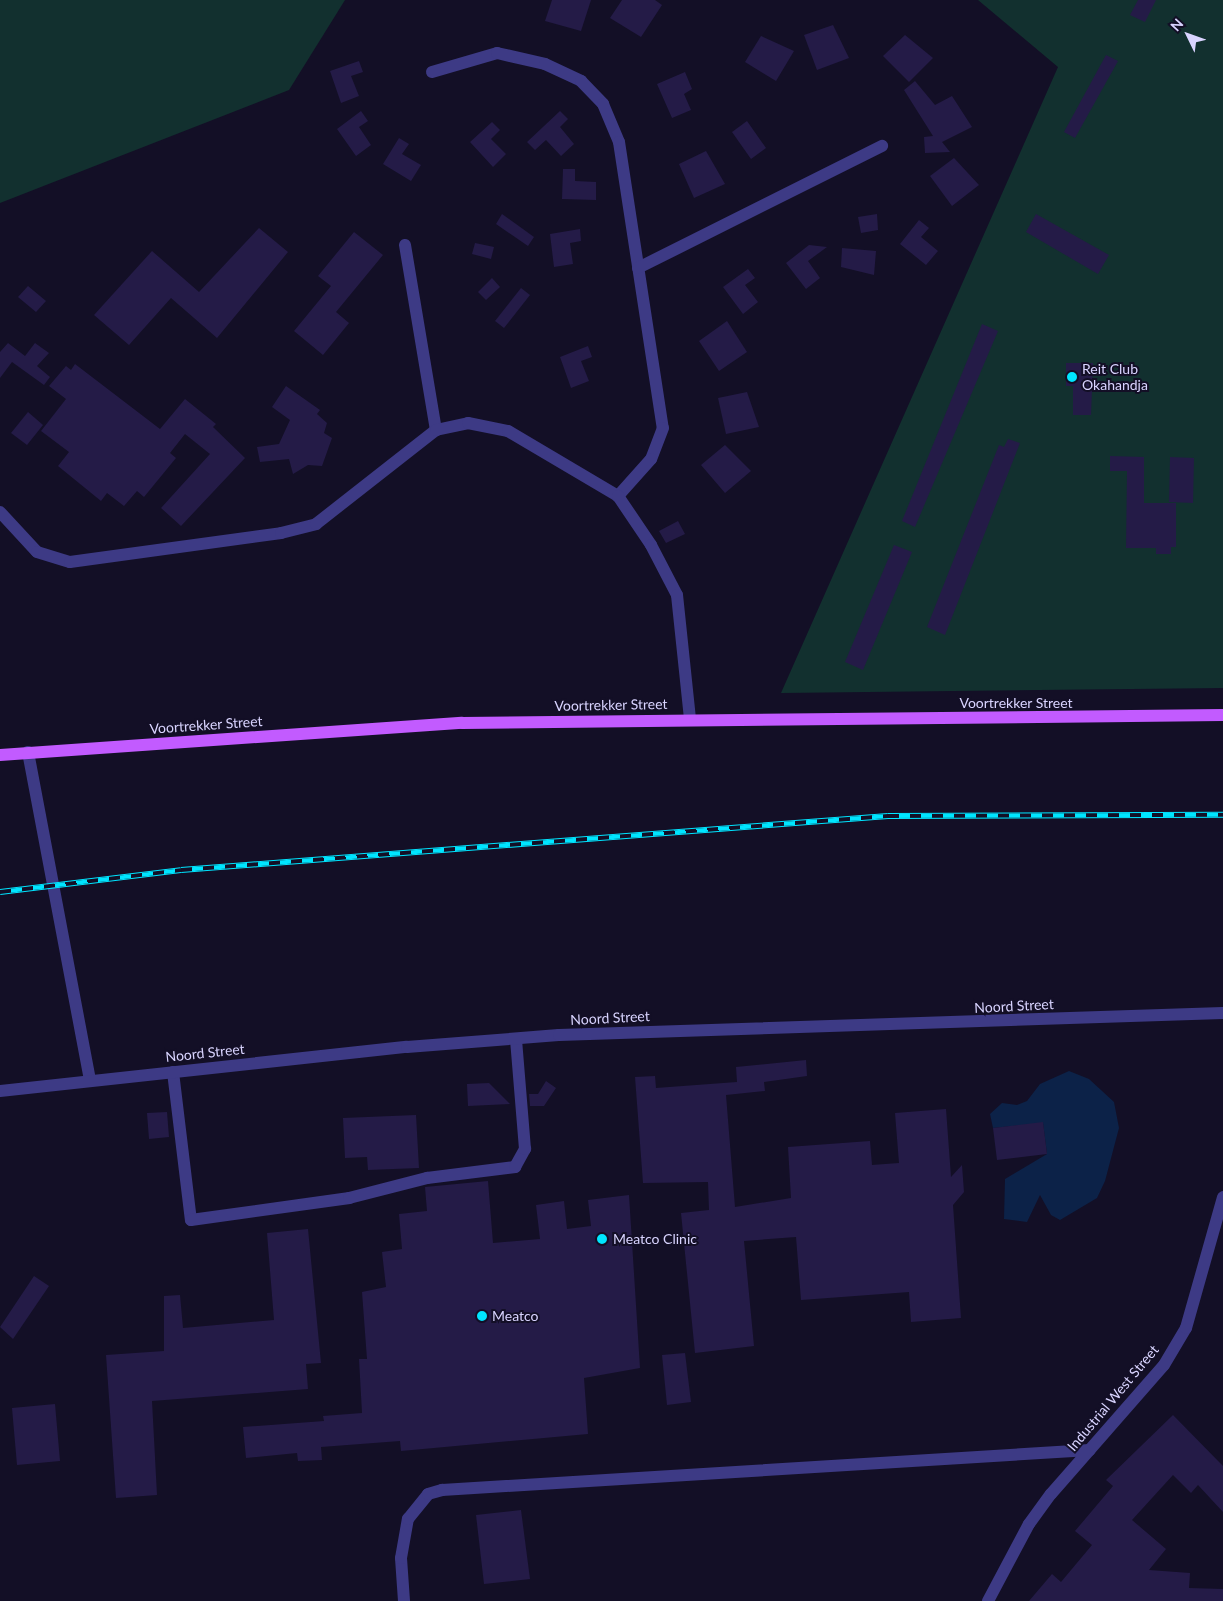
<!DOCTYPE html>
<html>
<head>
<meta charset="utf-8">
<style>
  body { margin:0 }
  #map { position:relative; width:1223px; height:1601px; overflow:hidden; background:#130f26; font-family:Lato,sans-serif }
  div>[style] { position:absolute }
  .green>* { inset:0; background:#12302f }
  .water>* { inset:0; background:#0c2248 }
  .building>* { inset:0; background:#241b47 }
  .minor>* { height:12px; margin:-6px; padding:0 6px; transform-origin:6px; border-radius:6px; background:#3d3a85 }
  .major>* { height:12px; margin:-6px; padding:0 6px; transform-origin:6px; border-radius:6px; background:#c25bff }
  .rail>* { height:5.5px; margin-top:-2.75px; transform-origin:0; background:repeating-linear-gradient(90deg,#130f26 0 11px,#00e5ff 0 22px); box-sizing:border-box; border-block:1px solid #00e5ff }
  .dots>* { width:14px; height:14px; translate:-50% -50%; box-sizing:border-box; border:2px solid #130f26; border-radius:50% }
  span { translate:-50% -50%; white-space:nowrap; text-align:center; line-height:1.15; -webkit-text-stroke:4px #130f26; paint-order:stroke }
  .poi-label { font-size:14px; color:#d9d4ff }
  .left { translate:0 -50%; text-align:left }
  .street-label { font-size:14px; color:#d9d4ff }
  .north { position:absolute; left:1163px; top:10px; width:50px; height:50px; -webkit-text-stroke:4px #130f26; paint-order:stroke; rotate:312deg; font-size:14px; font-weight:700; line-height:20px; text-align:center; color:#d9d4ff }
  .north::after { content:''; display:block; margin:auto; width:18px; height:22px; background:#d9d4ff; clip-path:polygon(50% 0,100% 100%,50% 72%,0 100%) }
</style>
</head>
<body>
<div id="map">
  <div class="green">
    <i style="clip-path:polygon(0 0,345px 0,289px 90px,0 203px)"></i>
    <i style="clip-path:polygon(978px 0,1223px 0,1223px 688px,781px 693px,1058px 67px)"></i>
  </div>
  <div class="water">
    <i style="clip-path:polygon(1069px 1071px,1089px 1079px,1114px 1102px,1119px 1128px,1105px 1181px,1097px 1198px,1060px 1220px,1051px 1215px,1040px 1195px,1027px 1222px,1004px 1219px,1005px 1179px,1047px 1154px,1043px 1123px,993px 1128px,990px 1114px,1002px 1103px,1017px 1105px,1027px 1101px,1040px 1084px)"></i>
  </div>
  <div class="building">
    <i style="clip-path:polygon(552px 0,591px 0,581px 31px,545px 21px)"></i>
    <i style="clip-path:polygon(622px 0,655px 0,662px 5px,641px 37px,610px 18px)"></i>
    <i style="clip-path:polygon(1138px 0,1156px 0,1145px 22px,1130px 15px)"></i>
    <i style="clip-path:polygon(833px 25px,849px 58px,817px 70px,804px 35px)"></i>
    <i style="clip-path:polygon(905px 35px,933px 58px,909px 82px,883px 56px)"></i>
    <i style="clip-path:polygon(761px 36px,794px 51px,776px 81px,745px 62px)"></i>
    <i style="clip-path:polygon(1106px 55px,1118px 61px,1075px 138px,1064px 132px)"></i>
    <i style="clip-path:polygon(359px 61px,363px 72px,351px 76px,359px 96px,341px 103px,330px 71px)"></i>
    <i style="clip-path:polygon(685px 72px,692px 89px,684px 94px,691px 110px,672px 118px,657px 84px)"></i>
    <i style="clip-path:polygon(915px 81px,935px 105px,952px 96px,972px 127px,942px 142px,950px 152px,925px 153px,924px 137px,933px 136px,904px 90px)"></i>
    <i style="clip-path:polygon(361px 111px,368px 121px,359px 127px,371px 145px,356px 156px,337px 129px)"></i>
    <i style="clip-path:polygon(560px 111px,568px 119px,560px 127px,574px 144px,561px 156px,546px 140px,535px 150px,527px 142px)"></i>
    <i style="clip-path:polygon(747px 121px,766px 148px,751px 159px,732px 132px)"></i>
    <i style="clip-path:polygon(492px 122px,500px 130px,491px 139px,506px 154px,493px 167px,470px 142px)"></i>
    <i style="clip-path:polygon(399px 138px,409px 144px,402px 154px,421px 165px,411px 181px,383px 164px)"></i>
    <i style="clip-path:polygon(706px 151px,725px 184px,694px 198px,679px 164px)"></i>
    <i style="clip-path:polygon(954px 158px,979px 185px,952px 206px,930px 176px)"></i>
    <i style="clip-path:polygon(563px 169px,575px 169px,575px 181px,596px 182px,596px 200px,562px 199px)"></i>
    <i style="clip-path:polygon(502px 214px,534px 237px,528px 246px,496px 224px)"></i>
    <i style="clip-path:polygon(877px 214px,878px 230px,861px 233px,858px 217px)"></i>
    <i style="clip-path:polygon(1036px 214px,1109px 255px,1098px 274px,1026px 232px)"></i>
    <i style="clip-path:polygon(919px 220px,929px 228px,921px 237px,938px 251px,926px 265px,900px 244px)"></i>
    <i style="clip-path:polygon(259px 228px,288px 252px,217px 338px,171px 298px,129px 345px,94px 315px,152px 251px,199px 292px)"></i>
    <i style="clip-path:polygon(580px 229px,581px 241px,570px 243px,573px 264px,554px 267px,550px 234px)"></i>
    <i style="clip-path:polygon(354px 232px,383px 255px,336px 312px,349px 323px,323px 355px,294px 331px,331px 286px,318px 276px)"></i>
    <i style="clip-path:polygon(475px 243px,494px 247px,491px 259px,472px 254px)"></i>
    <i style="clip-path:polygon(809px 245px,827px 247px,808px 261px,820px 278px,806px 289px,786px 263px)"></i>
    <i style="clip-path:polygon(842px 248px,876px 251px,874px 275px,841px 267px)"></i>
    <i style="clip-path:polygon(748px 269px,755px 278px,745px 285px,758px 302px,743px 314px,723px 287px)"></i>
    <i style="clip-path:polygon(492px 278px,500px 287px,486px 300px,478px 292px)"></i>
    <i style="clip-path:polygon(28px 286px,46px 301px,36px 312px,18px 297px)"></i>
    <i style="clip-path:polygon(521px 288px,530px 295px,504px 328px,495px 321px)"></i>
    <i style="clip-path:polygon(727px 321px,747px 352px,719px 371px,699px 341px)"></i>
    <i style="clip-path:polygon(982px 324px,998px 331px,915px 527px,902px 521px)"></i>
    <i style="clip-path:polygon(8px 343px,25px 356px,35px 343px,49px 353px,37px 366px,50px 377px,44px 385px,12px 362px,0 378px,0 352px)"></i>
    <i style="clip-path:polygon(588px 346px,592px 357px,581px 361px,589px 381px,571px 388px,560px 357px)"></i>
    <i style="clip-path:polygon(1066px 363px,1093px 363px,1091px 415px,1073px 415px,1073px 386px,1066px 386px)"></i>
    <i style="clip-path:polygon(75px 364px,160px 429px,185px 399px,216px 424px,213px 427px,245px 458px,181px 526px,161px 508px,210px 454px,185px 434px,170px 453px,176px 458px,144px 497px,137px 491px,124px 506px,107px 493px,101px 501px,58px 466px,69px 452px,41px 431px,66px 399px,49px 386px,66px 366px,71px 370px)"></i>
    <i style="clip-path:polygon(286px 386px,320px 410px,317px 414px,327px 423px,324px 433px,332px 438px,322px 466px,308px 465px,293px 474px,289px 459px,260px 462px,257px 447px,279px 444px,290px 420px,272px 407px)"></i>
    <i style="clip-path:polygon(747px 392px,759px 427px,726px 434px,718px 398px)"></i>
    <i style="clip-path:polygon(28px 412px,43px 425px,27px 445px,11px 433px)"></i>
    <i style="clip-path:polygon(1008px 439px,1020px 443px,945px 635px,927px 627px,999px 445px,1004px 447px)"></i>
    <i style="clip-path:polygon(725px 445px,751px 471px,725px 493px,701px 465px)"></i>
    <i style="clip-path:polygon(1110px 456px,1144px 457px,1144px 503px,1176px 503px,1176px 547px,1171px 547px,1171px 554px,1156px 554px,1156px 548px,1126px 548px,1127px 471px,1110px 471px)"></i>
    <i style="clip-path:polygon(1170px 457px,1194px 458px,1193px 503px,1169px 502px)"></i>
    <i style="clip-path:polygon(678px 521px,685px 534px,666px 543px,659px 531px)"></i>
    <i style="clip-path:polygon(894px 545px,912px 552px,863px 670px,845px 662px)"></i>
    <i style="clip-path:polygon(806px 1060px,807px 1076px,764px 1082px,765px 1091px,726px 1095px,735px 1207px,791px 1198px,788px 1147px,870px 1141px,872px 1165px,899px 1163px,895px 1113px,946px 1109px,951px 1177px,962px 1165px,964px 1192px,953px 1205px,961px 1318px,911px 1322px,909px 1292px,801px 1300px,796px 1237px,744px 1241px,754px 1346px,695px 1353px,681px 1213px,709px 1210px,708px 1182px,643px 1183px,635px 1077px,655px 1076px,656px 1088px,737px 1082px,736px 1067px)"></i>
    <i style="clip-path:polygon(546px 1081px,556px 1088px,544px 1106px,530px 1106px,529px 1094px,538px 1094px)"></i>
    <i style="clip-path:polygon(489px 1083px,510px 1104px,468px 1106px,467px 1084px)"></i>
    <i style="clip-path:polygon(167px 1112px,169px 1137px,149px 1139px,147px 1113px)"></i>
    <i style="clip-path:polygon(416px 1115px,419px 1168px,368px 1170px,367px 1157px,345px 1158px,343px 1118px)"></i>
    <i style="clip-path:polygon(1043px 1122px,1047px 1154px,997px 1160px,993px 1128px)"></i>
    <i style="clip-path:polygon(488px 1181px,493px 1243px,540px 1239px,536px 1205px,564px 1201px,567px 1229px,591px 1226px,588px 1200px,629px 1195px,640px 1368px,584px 1378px,588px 1434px,401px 1451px,400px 1441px,321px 1447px,322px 1460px,298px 1461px,297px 1453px,246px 1458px,243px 1427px,324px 1421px,323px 1416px,362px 1413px,359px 1359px,367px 1359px,362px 1292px,386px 1287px,382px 1252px,402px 1249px,399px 1214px,427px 1211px,425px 1187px)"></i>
    <i style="clip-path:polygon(308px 1229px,321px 1363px,306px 1364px,308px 1389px,152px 1401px,157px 1495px,116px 1498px,106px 1355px,164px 1351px,164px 1296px,180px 1295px,183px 1328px,274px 1320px,267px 1233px)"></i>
    <i style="clip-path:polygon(34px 1276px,49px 1286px,13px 1339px,0 1327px)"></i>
    <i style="clip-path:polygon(685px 1353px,691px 1402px,667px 1405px,662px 1355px)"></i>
    <i style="clip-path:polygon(55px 1404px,60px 1461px,17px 1465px,12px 1408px)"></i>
    <i style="clip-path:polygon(1173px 1415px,1223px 1466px,1223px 1512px,1198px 1485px,1191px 1493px,1173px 1475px,1132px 1520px,1166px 1549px,1149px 1570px,1190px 1573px,1189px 1588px,1223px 1589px,1223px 1601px,1029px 1601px,1052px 1574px,1061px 1582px,1092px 1545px,1075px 1531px,1113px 1486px,1106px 1480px)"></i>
    <i style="clip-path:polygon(521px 1510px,530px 1579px,484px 1584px,476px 1515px)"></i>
  </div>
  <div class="minor">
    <i style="left:432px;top:72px;width:68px;rotate:-16.3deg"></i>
    <i style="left:497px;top:53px;width:49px;rotate:12.9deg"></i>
    <i style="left:545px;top:64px;width:40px;rotate:25deg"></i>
    <i style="left:581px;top:81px;width:32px;rotate:46deg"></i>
    <i style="left:603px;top:104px;width:41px;rotate:67.2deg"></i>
    <i style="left:619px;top:142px;width:289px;rotate:81.3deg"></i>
    <i style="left:663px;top:428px;width:33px;rotate:111deg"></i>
    <i style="left:651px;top:459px;width:50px;rotate:131.7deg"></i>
    <i style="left:405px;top:245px;width:188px;rotate:80.5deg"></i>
    <i style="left:638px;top:268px;width:273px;rotate:-26.6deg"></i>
    <i style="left:0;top:512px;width:54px;rotate:47.2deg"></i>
    <i style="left:37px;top:552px;width:34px;rotate:17deg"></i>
    <i style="left:70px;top:562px;width:213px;rotate:-7.8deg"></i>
    <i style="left:281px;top:533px;width:36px;rotate:-14deg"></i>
    <i style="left:316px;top:524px;width:152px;rotate:-38.1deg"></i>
    <i style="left:436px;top:430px;width:33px;rotate:-12deg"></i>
    <i style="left:468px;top:423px;width:41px;rotate:11.3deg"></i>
    <i style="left:508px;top:431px;width:128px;rotate:30.6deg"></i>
    <i style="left:618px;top:496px;width:59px;rotate:56deg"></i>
    <i style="left:651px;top:545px;width:56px;rotate:62.5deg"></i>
    <i style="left:677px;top:595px;width:125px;rotate:84deg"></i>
    <i style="left:28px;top:752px;width:334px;rotate:79.3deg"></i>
    <i style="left:173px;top:1072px;width:149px;rotate:83.1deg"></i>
    <i style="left:191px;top:1220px;width:160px;rotate:-7.9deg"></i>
    <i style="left:349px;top:1198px;width:81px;rotate:-14.4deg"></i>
    <i style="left:427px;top:1178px;width:89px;rotate:-7.1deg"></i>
    <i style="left:515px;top:1167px;width:21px;rotate:-61deg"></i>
    <i style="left:525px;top:1149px;width:110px;rotate:-94.7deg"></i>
    <i style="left:0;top:1091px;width:409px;rotate:-6.2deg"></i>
    <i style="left:407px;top:1047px;width:152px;rotate:-4.5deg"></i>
    <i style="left:559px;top:1035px;width:664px;rotate:-1.9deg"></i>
    <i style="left:404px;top:1601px;width:43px;rotate:-94deg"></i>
    <i style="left:401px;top:1558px;width:40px;rotate:-80deg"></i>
    <i style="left:408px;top:1519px;width:32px;rotate:-51deg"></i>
    <i style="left:428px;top:1494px;width:15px;rotate:-16deg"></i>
    <i style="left:442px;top:1490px;width:649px;rotate:-3.53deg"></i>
    <i style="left:988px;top:1601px;width:87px;rotate:-62deg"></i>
    <i style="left:1029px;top:1524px;width:37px;rotate:-54deg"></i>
    <i style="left:1051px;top:1494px;width:171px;rotate:-48.8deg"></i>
    <i style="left:1164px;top:1365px;width:43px;rotate:-59.3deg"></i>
    <i style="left:1186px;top:1328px;width:136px;rotate:-74.2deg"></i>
  </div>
  <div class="major">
    <i style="left:0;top:755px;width:463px;rotate:-4deg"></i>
    <i style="left:462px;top:723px;width:761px;rotate:-0.6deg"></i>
  </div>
  <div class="rail">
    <i style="left:0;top:892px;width:182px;rotate:-6.9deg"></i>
    <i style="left:181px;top:870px;width:709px;rotate:-4.37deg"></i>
    <i style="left:888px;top:816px;width:335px;rotate:-0.2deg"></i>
  </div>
  <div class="dots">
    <i style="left:1072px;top:377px;background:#00e5ff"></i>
    <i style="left:602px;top:1239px;background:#00e5ff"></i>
    <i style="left:482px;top:1316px;background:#00e5ff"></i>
  </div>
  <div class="poi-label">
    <span class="left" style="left:1082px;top:377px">Reit Club<br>Okahandja</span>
    <span class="left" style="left:613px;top:1239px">Meatco Clinic</span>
    <span class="left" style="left:492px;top:1316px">Meatco</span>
  </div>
  <div class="street-label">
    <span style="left:1016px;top:703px">Voortrekker Street</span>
    <span style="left:611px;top:705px;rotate:-1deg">Voortrekker Street</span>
    <span style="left:206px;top:725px;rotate:-4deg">Voortrekker Street</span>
    <span style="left:1014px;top:1006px;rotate:-3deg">Noord Street</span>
    <span style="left:610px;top:1018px;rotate:-3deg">Noord Street</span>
    <span style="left:205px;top:1053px;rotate:-6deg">Noord Street</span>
    <span style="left:1113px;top:1398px;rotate:-50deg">Industrial West Street</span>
  </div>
  <div class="north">N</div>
</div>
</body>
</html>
